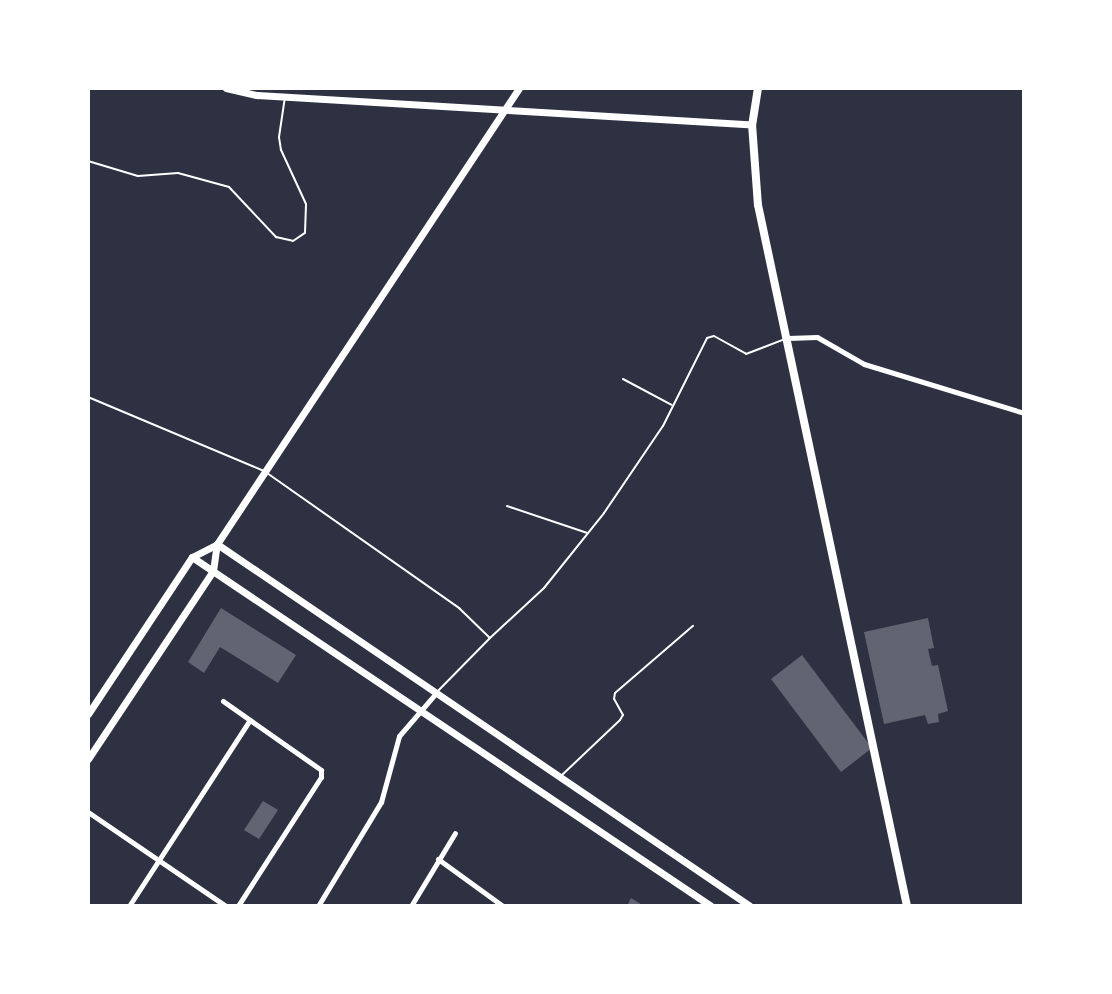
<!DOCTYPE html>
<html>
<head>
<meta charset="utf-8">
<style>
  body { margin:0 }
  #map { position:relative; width:1112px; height:994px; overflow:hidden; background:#2d3142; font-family:Lato,sans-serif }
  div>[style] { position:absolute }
  .building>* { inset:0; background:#626471 }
  .service>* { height:2px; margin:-1px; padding:0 1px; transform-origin:1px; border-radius:1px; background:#fff }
  .minor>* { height:5px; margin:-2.5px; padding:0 2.5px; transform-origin:2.5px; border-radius:2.5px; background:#fff }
  .tertiary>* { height:7px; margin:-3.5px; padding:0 3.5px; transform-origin:3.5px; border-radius:3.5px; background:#fff }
  .secondary>* { height:8px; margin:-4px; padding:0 4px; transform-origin:4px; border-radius:4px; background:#fff }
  span { translate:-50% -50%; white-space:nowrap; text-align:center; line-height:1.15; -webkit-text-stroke:4.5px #fff; paint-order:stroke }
  .frame { position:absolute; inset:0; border:90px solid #fff; pointer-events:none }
</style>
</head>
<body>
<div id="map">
  <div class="building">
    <i style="clip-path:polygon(221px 608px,296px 655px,278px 683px,220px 647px,204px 673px,188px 662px)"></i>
    <i style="clip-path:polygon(928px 618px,934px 648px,928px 649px,932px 666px,938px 665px,948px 711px,938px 714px,939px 722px,928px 724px,925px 715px,884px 724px,864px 632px)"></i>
    <i style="clip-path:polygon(802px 655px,872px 748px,841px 772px,771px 679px)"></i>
    <i style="clip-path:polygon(263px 801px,278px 810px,259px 839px,244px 830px)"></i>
    <i style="clip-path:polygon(631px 898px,644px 906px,627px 906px)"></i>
  </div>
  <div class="service">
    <i style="left:88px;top:161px;width:52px;rotate:16.7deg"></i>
    <i style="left:138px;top:176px;width:40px;rotate:-4.3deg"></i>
    <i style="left:178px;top:173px;width:53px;rotate:15.4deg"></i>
    <i style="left:229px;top:187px;width:69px;rotate:46.8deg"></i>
    <i style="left:276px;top:237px;width:17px;rotate:13deg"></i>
    <i style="left:293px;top:241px;width:14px;rotate:-34deg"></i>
    <i style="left:305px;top:233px;width:29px;rotate:-88deg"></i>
    <i style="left:306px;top:204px;width:60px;rotate:-114.8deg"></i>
    <i style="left:281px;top:150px;width:13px;rotate:-99deg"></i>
    <i style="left:279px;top:137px;width:40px;rotate:-81.5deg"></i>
    <i style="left:623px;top:379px;width:55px;rotate:28deg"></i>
    <i style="left:88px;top:397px;width:189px;rotate:22.8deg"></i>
    <i style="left:267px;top:473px;width:235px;rotate:35.1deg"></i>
    <i style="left:459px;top:608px;width:43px;rotate:44.1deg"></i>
    <i style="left:490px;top:638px;width:74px;rotate:134.5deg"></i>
    <i style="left:507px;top:506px;width:84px;rotate:18.6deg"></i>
    <i style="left:490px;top:638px;width:74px;rotate:-42.8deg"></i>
    <i style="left:544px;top:588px;width:96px;rotate:-51.3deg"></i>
    <i style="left:604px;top:513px;width:105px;rotate:-55.9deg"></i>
    <i style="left:663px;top:426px;width:98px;rotate:-63.4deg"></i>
    <i style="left:707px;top:338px;width:7px;rotate:-16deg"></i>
    <i style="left:714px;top:336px;width:37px;rotate:29deg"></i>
    <i style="left:746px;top:354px;width:40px;rotate:-21deg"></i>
    <i style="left:562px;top:775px;width:80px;rotate:-43.5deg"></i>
    <i style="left:620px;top:720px;width:6px;rotate:-59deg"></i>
    <i style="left:623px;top:715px;width:18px;rotate:-119deg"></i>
    <i style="left:614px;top:699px;width:6px;rotate:-81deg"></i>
    <i style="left:615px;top:693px;width:103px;rotate:-40.7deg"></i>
  </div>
  <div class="minor">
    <i style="left:788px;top:338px;width:29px;rotate:-2deg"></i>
    <i style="left:817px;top:337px;width:54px;rotate:29.9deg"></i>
    <i style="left:864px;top:364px;width:167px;rotate:17deg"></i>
    <i style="left:223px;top:701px;width:120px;rotate:35.1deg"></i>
    <i style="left:321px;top:770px;width:7px;rotate:90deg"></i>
    <i style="left:321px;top:777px;width:153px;rotate:122.8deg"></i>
    <i style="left:88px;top:812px;width:167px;rotate:34.3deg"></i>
    <i style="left:438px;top:859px;width:80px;rotate:35.9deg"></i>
    <i style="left:129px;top:906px;width:221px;rotate:-57deg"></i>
    <i style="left:318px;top:906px;width:122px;rotate:-58.8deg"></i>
    <i style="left:381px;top:802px;width:68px;rotate:-74.7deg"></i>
    <i style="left:399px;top:736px;width:57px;rotate:-49.3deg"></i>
    <i style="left:411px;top:906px;width:85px;rotate:-58.9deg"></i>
  </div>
  <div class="tertiary">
    <i style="left:226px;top:88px;width:32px;rotate:13deg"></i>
    <i style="left:257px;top:95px;width:496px;rotate:3.4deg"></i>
    <i style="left:217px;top:544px;width:644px;rotate:34.18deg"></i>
    <i style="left:192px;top:557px;width:625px;rotate:33.92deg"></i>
    <i style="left:88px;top:714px;width:188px;rotate:-56.5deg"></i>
    <i style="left:192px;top:557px;width:28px;rotate:-27deg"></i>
    <i style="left:88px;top:759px;width:226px;rotate:-56.4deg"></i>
    <i style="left:213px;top:571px;width:27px;rotate:-82deg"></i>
    <i style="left:217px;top:544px;width:547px;rotate:-56.48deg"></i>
  </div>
  <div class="secondary">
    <i style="left:758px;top:88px;width:36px;rotate:99deg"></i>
    <i style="left:752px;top:124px;width:81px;rotate:85.8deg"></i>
    <i style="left:758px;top:205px;width:717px;rotate:78deg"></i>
  </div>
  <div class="frame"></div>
</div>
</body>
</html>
